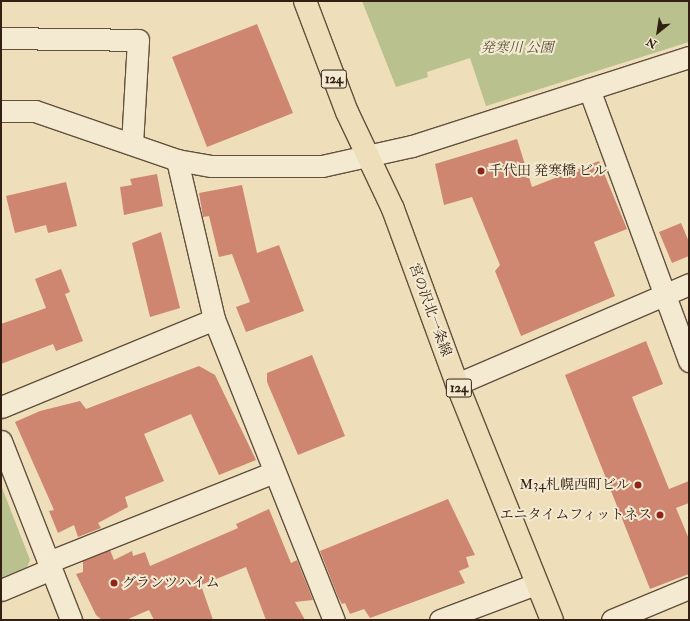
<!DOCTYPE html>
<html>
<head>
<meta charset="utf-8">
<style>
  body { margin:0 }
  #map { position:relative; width:690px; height:621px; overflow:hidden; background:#eedfba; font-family:"IM FELL Double Pica","Noto Serif JP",serif }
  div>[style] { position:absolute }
  .green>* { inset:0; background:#b9c18f }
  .building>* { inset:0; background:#cf8671 }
  .roads { filter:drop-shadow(1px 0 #62503d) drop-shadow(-1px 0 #62503d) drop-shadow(0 1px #62503d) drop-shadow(0 -1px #62503d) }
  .street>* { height:21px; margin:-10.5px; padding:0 10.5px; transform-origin:10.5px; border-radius:10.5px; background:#f4ead2 }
  .primary>* { height:22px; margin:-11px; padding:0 11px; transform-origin:11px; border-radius:11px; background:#eedfba }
  .dots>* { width:11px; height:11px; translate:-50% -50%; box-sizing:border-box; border:2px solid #f4ead2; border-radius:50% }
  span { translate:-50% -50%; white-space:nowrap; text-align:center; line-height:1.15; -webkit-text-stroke:4px #f4ead2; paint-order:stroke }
  .shield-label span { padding:1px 3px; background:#f4ead2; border:1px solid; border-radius:3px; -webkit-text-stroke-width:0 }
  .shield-label { font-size:13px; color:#332013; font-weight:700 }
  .park-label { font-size:14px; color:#5b5038; font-style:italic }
  .poi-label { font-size:14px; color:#332013 }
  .left { translate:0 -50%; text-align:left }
  .right { translate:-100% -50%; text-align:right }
  .street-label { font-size:14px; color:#332013 }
  .frame { position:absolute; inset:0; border:2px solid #332013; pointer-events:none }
  .north { position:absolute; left:638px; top:12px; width:40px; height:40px; -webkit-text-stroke:3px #f4ead2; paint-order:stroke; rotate:210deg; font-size:11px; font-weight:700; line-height:16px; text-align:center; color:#332013 }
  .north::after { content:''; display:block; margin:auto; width:14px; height:18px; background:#332013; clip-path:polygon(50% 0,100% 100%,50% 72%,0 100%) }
</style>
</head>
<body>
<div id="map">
  <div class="green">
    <i style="clip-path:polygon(362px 1px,689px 1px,689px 42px,486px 106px,470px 58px,427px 72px,428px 77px,396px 87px)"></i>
    <i style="clip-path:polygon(1px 485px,30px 560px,27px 567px,1px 578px)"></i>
  </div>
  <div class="building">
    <i style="clip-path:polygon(257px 24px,293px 113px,207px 147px,172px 57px)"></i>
    <i style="clip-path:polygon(517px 139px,532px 187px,599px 161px,627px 229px,594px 242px,615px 296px,521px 336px,495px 271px,500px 265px,472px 197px,444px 205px,435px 164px)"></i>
    <i style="clip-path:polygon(157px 174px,163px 206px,124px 215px,120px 187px,132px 185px,130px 179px)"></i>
    <i style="clip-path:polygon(66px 182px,77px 226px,48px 233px,46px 225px,15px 233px,6px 196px)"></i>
    <i style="clip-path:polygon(242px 185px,257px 253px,279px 245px,304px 311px,246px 332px,236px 307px,250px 302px,232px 254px,219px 257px,209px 216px,203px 217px,199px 193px)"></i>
    <i style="clip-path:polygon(681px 223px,689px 242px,689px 256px,672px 263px,659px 232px)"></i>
    <i style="clip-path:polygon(161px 232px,180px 308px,150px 317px,132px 243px)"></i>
    <i style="clip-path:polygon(61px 269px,70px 292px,65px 294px,83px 341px,56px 351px,53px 344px,1px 364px,1px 324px,46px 308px,35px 279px)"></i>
    <i style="clip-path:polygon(646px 341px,663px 384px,632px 397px,669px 489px,689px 481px,689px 503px,676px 508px,689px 539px,689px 574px,650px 589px,565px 375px)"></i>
    <i style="clip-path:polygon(312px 355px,345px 436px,298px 455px,267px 382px,267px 373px)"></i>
    <i style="clip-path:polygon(199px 366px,215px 375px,256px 460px,219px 475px,191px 414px,144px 434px,164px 481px,125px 497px,128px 507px,98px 523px,101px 528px,78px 537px,74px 525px,58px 533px,49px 511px,54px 510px,15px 422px,40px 411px,80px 401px,86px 409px)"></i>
    <i style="clip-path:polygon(448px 499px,475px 555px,466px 557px,469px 567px,459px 571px,465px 583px,370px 618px,364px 609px,350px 614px,345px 603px,342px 604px,338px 597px,320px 551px)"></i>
    <i style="clip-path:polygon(269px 509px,291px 563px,297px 560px,313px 600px,295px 602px,305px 620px,266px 620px,246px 567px,201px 585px,213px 620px,154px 620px,149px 610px,126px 620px,102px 620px,96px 615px,76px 574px,83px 572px,83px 561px,110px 550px,114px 560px,132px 551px,133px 556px,145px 552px,150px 566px,238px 528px,236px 524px)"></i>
  </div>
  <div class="roads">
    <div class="street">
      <i style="left:1px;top:38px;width:137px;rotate:0.8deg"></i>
      <i style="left:138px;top:40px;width:103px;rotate:93.3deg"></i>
      <i style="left:589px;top:89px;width:290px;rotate:69.8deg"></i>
      <i style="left:1px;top:111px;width:34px"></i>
      <i style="left:35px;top:111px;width:150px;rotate:19deg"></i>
      <i style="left:177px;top:160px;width:35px;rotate:10deg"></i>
      <i style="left:211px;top:166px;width:111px"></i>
      <i style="left:322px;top:166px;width:92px;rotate:-12.5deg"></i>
      <i style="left:412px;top:146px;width:291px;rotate:-17.8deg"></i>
      <i style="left:177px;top:160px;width:163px;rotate:76.9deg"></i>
      <i style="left:214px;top:319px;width:324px;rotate:68.3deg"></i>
      <i style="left:457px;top:384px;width:253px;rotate:-23.3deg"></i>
      <i style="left:1px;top:407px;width:230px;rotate:-22.4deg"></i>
      <i style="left:1px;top:441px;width:192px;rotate:68.6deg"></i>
      <i style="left:48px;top:562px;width:243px;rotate:-21.7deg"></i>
      <i style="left:1px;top:590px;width:54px;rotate:-22.8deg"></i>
      <i style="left:440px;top:620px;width:103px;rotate:-20.6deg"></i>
      <i style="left:612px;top:620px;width:83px;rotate:-22.6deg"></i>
    </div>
    <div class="primary">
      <i style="left:305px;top:1px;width:119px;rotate:69.3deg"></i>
      <i style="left:347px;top:112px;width:107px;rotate:64.6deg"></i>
      <i style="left:393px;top:209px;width:186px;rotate:69.9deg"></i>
      <i style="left:457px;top:384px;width:254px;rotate:68.1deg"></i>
    </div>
  </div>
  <div class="dots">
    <i style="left:481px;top:171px;background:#8f2418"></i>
    <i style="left:638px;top:485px;background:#8f2418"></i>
    <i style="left:660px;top:515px;background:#8f2418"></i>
    <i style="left:114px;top:583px;background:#8f2418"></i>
  </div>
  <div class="shield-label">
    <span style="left:334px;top:79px">124</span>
    <span style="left:459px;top:388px">124</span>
  </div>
  <div class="park-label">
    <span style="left:517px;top:48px">発寒川 公園</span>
  </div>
  <div class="poi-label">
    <span class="left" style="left:489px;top:171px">千代田 発寒橋 ビル</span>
    <span class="right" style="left:630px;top:485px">M34札幌西町ビル</span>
    <span class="right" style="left:652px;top:515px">エニタイムフィットネス</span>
    <span class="left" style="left:122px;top:583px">グランツハイム</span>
  </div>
  <div class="street-label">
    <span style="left:430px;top:310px;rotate:70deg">宮の沢北一条線</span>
  </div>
  <div class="frame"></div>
  <div class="north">N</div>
</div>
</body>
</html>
